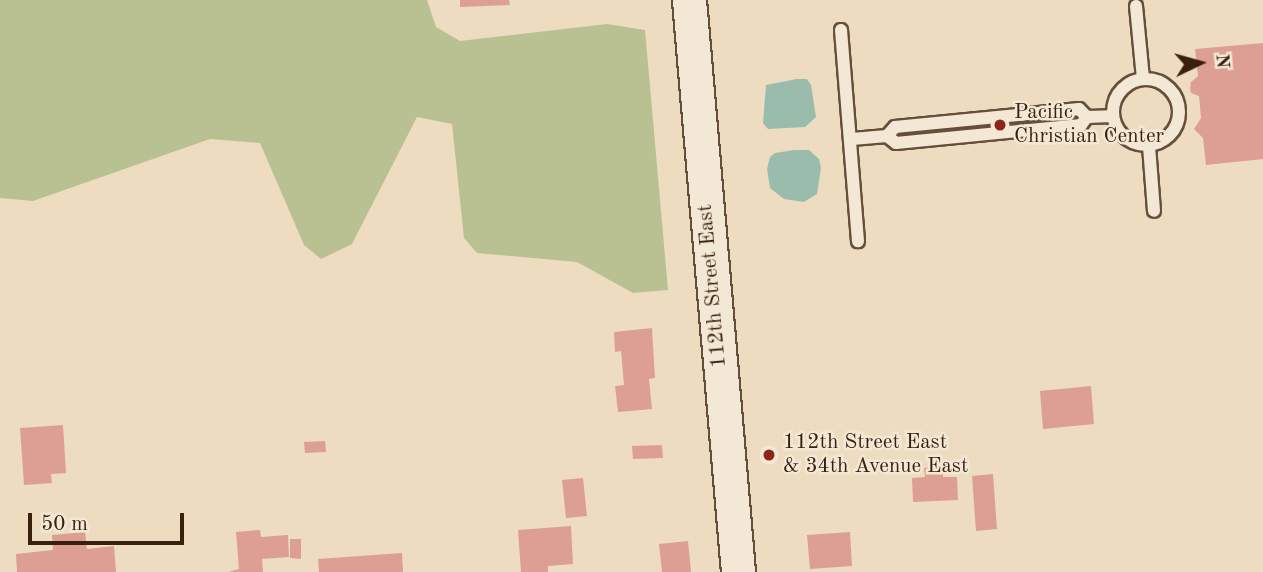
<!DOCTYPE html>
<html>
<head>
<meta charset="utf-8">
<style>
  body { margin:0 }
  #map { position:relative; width:1263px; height:572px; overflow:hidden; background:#eddcc0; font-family:"Old Standard TT",serif }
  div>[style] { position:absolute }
  .green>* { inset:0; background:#b9c092 }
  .water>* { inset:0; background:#9abcad }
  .building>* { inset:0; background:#dd9f92 }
  .roads { filter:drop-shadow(2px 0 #664f3a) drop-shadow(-2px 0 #664f3a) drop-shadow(0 2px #664f3a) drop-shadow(0 -2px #664f3a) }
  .service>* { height:12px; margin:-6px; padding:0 6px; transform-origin:6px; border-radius:6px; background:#f3e8d6 }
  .service>.ring { margin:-6px; padding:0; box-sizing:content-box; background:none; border:12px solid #f3e8d6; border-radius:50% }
  .secondary>* { height:33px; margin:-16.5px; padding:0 16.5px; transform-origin:16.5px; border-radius:16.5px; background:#f3e8d6 }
  .dots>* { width:19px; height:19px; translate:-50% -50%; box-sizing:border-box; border:4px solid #f3e8d6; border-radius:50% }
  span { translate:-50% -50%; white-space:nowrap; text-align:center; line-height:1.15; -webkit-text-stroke:5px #f3e8d6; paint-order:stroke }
  .poi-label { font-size:21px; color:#39200e }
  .left { translate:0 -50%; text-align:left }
  .street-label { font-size:21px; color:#39200e }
  .north { position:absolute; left:1165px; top:28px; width:70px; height:70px; -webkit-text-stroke:5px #f3e8d6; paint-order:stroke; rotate:85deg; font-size:19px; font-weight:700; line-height:28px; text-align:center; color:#39200e }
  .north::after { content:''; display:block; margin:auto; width:24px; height:32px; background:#39200e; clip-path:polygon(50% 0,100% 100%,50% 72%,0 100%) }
  .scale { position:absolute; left:28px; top:513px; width:156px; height:32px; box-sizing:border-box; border:4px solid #39200e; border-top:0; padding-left:9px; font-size:21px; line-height:24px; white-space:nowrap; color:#39200e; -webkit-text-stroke:5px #f3e8d6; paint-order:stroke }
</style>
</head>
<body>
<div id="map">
  <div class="green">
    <i style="clip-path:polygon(0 0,427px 0,436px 27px,460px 41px,607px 24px,645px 30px,668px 290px,633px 293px,577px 262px,477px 253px,464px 238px,452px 124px,417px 117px,352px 244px,321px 259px,304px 245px,260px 143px,210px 139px,33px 201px,0 198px)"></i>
  </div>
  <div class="water">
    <i style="clip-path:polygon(797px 79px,807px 79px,811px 85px,816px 117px,805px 127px,768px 129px,763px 123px,766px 85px)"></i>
    <i style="clip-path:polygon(794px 150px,809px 150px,819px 159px,821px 168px,817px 194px,804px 202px,784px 199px,770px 188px,767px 169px,770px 157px,775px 153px)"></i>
  </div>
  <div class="building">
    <i style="clip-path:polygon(460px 0,509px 0,510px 5px,460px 7px)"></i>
    <i style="clip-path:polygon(1263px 43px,1263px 159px,1206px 165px,1203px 138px,1194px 129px,1201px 118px,1199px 96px,1191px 93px,1190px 88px,1191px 82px,1198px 76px,1195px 49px)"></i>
    <i style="clip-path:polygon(652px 328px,655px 378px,649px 379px,652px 409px,618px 412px,615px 386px,624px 385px,621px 351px,615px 352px,614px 332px)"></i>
    <i style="clip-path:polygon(1091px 386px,1094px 424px,1043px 429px,1040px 391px)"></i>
    <i style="clip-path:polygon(63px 425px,66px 473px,51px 474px,52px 483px,24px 485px,20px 428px)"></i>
    <i style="clip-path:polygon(325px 441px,326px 452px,305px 453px,304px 442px)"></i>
    <i style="clip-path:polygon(662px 445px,663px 458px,633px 459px,632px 446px)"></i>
    <i style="clip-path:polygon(943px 466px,943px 477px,957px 477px,958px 500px,913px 502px,912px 478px,925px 477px,924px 468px)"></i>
    <i style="clip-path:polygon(993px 474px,997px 529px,976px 531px,972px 476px)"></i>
    <i style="clip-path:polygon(583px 478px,587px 516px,566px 518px,562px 480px)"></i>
    <i style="clip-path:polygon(571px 526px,573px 564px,548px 566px,548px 572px,521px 572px,518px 530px)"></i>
    <i style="clip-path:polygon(260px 530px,261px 537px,288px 535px,289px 557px,262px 559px,263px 572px,228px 572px,239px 569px,236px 532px)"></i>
    <i style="clip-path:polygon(85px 532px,87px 549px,114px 546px,116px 572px,17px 572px,16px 554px,53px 550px,52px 535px)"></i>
    <i style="clip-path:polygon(850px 532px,852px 566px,810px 569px,807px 535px)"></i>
    <i style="clip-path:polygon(290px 539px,301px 539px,301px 559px,290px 558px)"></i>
    <i style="clip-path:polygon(688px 541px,691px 572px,662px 572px,659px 544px)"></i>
    <i style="clip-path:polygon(402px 553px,403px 572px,319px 572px,318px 559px)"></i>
  </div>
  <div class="roads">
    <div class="service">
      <i style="left:1136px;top:6px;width:73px;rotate:84.5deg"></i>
      <i style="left:841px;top:30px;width:212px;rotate:85.4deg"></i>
      <i class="ring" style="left:1113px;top:79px;width:54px;height:54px"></i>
      <i style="left:887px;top:136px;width:11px;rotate:38deg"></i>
      <i style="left:896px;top:143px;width:186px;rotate:-5.6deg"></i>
      <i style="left:1081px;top:125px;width:10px;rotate:-53deg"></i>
      <i style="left:1087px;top:117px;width:25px;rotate:-2deg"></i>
      <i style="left:852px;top:139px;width:35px;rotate:-5deg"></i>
      <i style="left:887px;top:136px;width:12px;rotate:-48deg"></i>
      <i style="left:895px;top:127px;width:185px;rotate:-5.6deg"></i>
      <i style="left:1079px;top:109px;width:11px;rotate:45deg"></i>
      <i style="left:1149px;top:146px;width:65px;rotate:85.6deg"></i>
    </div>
    <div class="secondary">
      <i style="left:689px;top:0;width:574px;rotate:85.1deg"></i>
    </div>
  </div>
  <div class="dots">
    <i style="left:1000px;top:125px;background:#8f2418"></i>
    <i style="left:769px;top:455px;background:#8f2418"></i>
  </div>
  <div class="poi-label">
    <span class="left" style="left:1014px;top:125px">Pacific<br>Christian Center</span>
    <span class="left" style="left:783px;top:455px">112th Street East<br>&amp; 34th Avenue East</span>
  </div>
  <div class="street-label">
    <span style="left:713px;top:286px;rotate:-95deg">112th Street East</span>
  </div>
  <div class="north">N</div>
  <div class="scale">50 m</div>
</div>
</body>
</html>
